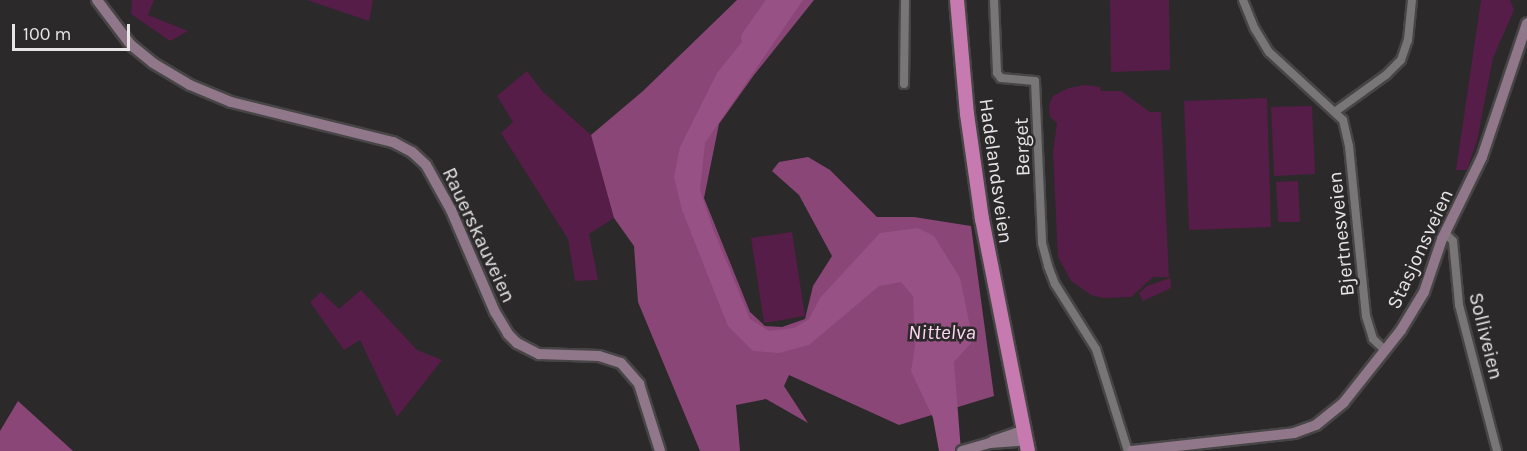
<!DOCTYPE html>
<html>
<head>
<meta charset="utf-8">
<style>
  body { margin:0 }
  #map { position:relative; width:1527px; height:451px; overflow:hidden; background:#2c292b; font-family:Karla,sans-serif }
  div>[style] { position:absolute }
  .green>* { inset:0; background:#551d47 }
  .forest>* { inset:0; background:#8b4678 }
  .water>* { inset:0; background:#975184 }
  .river>* { height:15px; margin:-7.5px; padding:0 7.5px; transform-origin:7.5px; border-radius:7.5px; background:#975184 }
  .roads { filter:drop-shadow(2px 0 #474546) drop-shadow(-2px 0 #474546) drop-shadow(0 2px #474546) drop-shadow(0 -2px #474546) }
  .street>* { height:8px; margin:-4px; padding:0 4px; transform-origin:4px; border-radius:4px; background:#797678 }
  .secondary>* { height:10px; margin:-5px; padding:0 5px; transform-origin:5px; border-radius:5px; background:#907789 }
  .highway>* { height:14px; margin:-7px; padding:0 7px; transform-origin:7px; border-radius:7px; background:#c67ab0 }
  span { translate:-50% -50%; white-space:nowrap; text-align:center; line-height:1.15; -webkit-text-stroke:5px #2c292b; paint-order:stroke }
  .street-label { font-size:20px; color:#e7e5e6 }
  .water-label { font-size:21px; color:#fed5f0; font-style:italic }
  .scale { position:absolute; left:12px; top:24px; width:118px; height:27px; box-sizing:border-box; border:3px solid #e7e5e6; border-top:0; padding-left:8px; font-size:18px; line-height:21px; white-space:nowrap; color:#e7e5e6; -webkit-text-stroke:4px #2c292b; paint-order:stroke }
</style>
</head>
<body>
<div id="map">
  <div class="green">
    <i style="clip-path:polygon(132px 0,154px 0,148px 15px,188px 31px,170px 41px,131px 14px)"></i>
    <i style="clip-path:polygon(307px 0,373px 0,369px 21px)"></i>
    <i style="clip-path:polygon(1110px 0,1169px 0,1170px 70px,1111px 72px)"></i>
    <i style="clip-path:polygon(1481px 0,1510px 0,1514px 10px,1493px 58px,1477px 141px,1467px 170px,1456px 170px)"></i>
    <i style="clip-path:polygon(527px 71px,543px 92px,591px 135px,614px 218px,589px 234px,598px 280px,575px 281px,568px 239px,501px 133px,513px 122px,497px 96px)"></i>
    <i style="clip-path:polygon(1085px 85px,1100px 87px,1101px 91px,1121px 91px,1150px 112px,1161px 112px,1169px 277px,1153px 277px,1131px 297px,1103px 298px,1091px 295px,1071px 281px,1058px 257px,1053px 152px,1057px 123px,1050px 117px,1049px 105px,1053px 96px,1069px 88px)"></i>
    <i style="clip-path:polygon(1267px 98px,1271px 227px,1189px 230px,1184px 101px)"></i>
    <i style="clip-path:polygon(1312px 106px,1315px 174px,1274px 176px,1271px 107px)"></i>
    <i style="clip-path:polygon(1298px 181px,1300px 222px,1278px 222px,1276px 182px)"></i>
    <i style="clip-path:polygon(792px 232px,805px 316px,764px 323px,751px 238px)"></i>
    <i style="clip-path:polygon(1170px 278px,1171px 288px,1143px 301px,1139px 293px,1147px 286px)"></i>
    <i style="clip-path:polygon(361px 290px,417px 350px,442px 360px,397px 417px,360px 340px,344px 350px,310px 302px,321px 292px,339px 309px)"></i>
  </div>
  <div class="forest">
    <i style="clip-path:polygon(737px 0,814px 0,754px 75px,719px 124px,704px 198px,750px 312px,765px 326px,782px 327px,805px 319px,813px 286px,832px 256px,799px 195px,772px 171px,779px 162px,808px 157px,830px 170px,877px 217px,914px 217px,971px 226px,994px 396px,899px 425px,789px 375px,784px 386px,808px 423px,766px 399px,736px 405px,740px 451px,700px 451px,638px 302px,634px 246px,614px 218px,591px 135px,643px 91px)"></i>
    <i style="clip-path:polygon(18px 401px,73px 451px,0 451px,0 431px)"></i>
  </div>
  <div class="water">
    <i style="clip-path:polygon(776px 0,803px 0,705px 143px,700px 190px,713px 229px,750px 319px,769px 331px,794px 328px,809px 319px,820px 298px,880px 233px,918px 228px,934px 236px,960px 278px,973px 341px,954px 362px,961px 451px,939px 451px,933px 418px,911px 371px,915px 347px,913px 296px,901px 282px,879px 286px,809px 345px,779px 353px,753px 351px,728px 326px,682px 210px,674px 177px,680px 147px,717px 73px)"></i>
  </div>
  <div class="river">
    <i style="left:748px;top:37px;width:45px;rotate:-54.9deg"></i>
  </div>
  <div class="roads">
    <div class="street">
      <i style="left:994px;top:0;width:73px;rotate:87.6deg"></i>
      <i style="left:997px;top:73px;width:6px;rotate:51deg"></i>
      <i style="left:1001px;top:78px;width:34px;rotate:5deg"></i>
      <i style="left:1035px;top:81px;width:162px;rotate:87.5deg"></i>
      <i style="left:1042px;top:243px;width:24px;rotate:75deg"></i>
      <i style="left:1048px;top:266px;width:19px;rotate:69deg"></i>
      <i style="left:1055px;top:284px;width:77px;rotate:57.8deg"></i>
      <i style="left:1096px;top:349px;width:107px;rotate:72.6deg"></i>
      <i style="left:1243px;top:0;width:31px;rotate:68deg"></i>
      <i style="left:1255px;top:29px;width:27px;rotate:59deg"></i>
      <i style="left:1269px;top:52px;width:100px;rotate:42.6deg"></i>
      <i style="left:1343px;top:120px;width:27px;rotate:77deg"></i>
      <i style="left:1349px;top:146px;width:171px;rotate:84.3deg"></i>
      <i style="left:1366px;top:316px;width:24px;rotate:73deg"></i>
      <i style="left:1373px;top:339px;width:16px;rotate:43deg"></i>
      <i style="left:904px;top:84px;width:84px;rotate:-89.3deg"></i>
      <i style="left:1336px;top:111px;width:62px;rotate:-35.8deg"></i>
      <i style="left:1386px;top:75px;width:21px;rotate:-45deg"></i>
      <i style="left:1401px;top:60px;width:21px;rotate:-71deg"></i>
      <i style="left:1408px;top:40px;width:40px;rotate:-84.3deg"></i>
      <i style="left:1445px;top:233px;width:11px;rotate:45deg"></i>
      <i style="left:1453px;top:241px;width:64px;rotate:84.6deg"></i>
      <i style="left:1459px;top:305px;width:151px;rotate:75.4deg"></i>
    </div>
    <div class="secondary">
      <i style="left:97px;top:0;width:56px;rotate:52.9deg"></i>
      <i style="left:131px;top:45px;width:28px;rotate:39deg"></i>
      <i style="left:153px;top:63px;width:43px;rotate:30.7deg"></i>
      <i style="left:190px;top:85px;width:44px;rotate:22.5deg"></i>
      <i style="left:231px;top:102px;width:167px;rotate:13.9deg"></i>
      <i style="left:393px;top:142px;width:21px;rotate:28deg"></i>
      <i style="left:412px;top:152px;width:19px;rotate:43deg"></i>
      <i style="left:426px;top:165px;width:51px;rotate:60.9deg"></i>
      <i style="left:451px;top:210px;width:111px;rotate:66.7deg"></i>
      <i style="left:495px;top:312px;width:26px;rotate:59deg"></i>
      <i style="left:508px;top:334px;width:13px;rotate:45deg"></i>
      <i style="left:517px;top:343px;width:25px;rotate:27deg"></i>
      <i style="left:539px;top:354px;width:60px;rotate:1.9deg"></i>
      <i style="left:599px;top:356px;width:23px;rotate:18deg"></i>
      <i style="left:621px;top:363px;width:28px;rotate:49deg"></i>
      <i style="left:639px;top:384px;width:70px;rotate:72.6deg"></i>
      <i style="left:993px;top:441px;width:24px;rotate:-19deg"></i>
      <i style="left:1016px;top:433px;width:9px;rotate:13deg"></i>
      <i style="left:962px;top:451px;width:29px;rotate:-16deg"></i>
      <i style="left:990px;top:443px;width:27px;rotate:-4deg"></i>
      <i style="left:1017px;top:441px;width:10px;rotate:-37deg"></i>
      <i style="left:1132px;top:451px;width:163px;rotate:-6.3deg"></i>
      <i style="left:1294px;top:433px;width:23px;rotate:-20deg"></i>
      <i style="left:1316px;top:425px;width:36px;rotate:-39deg"></i>
      <i style="left:1344px;top:402px;width:92px;rotate:-51.6deg"></i>
      <i style="left:1401px;top:330px;width:44px;rotate:-58.8deg"></i>
      <i style="left:1424px;top:292px;width:56px;rotate:-71.2deg"></i>
      <i style="left:1442px;top:239px;width:91px;rotate:-64deg"></i>
      <i style="left:1482px;top:157px;width:141px;rotate:-71.4deg"></i>
    </div>
    <div class="highway">
      <i style="left:957px;top:0;width:114px;rotate:85deg"></i>
      <i style="left:967px;top:114px;width:106px;rotate:81.9deg"></i>
      <i style="left:982px;top:219px;width:237px;rotate:78.8deg"></i>
    </div>
  </div>
  <div class="street-label">
    <span style="left:1022px;top:147px;rotate:-92deg">Berget</span>
    <span style="left:996px;top:171px;rotate:82deg">Hadelandsveien</span>
    <span style="left:1341px;top:234px;rotate:-96deg">Bjertnesveien</span>
    <span style="left:479px;top:235px;rotate:65deg">Rauerskauveien</span>
    <span style="left:1420px;top:249px;rotate:-65deg">Stasjonsveien</span>
    <span style="left:1486px;top:336px;rotate:76deg">Solliveien</span>
  </div>
  <div class="water-label">
    <span style="left:942px;top:332px">Nittelva</span>
  </div>
  <div class="scale">100 m</div>
</div>
</body>
</html>
